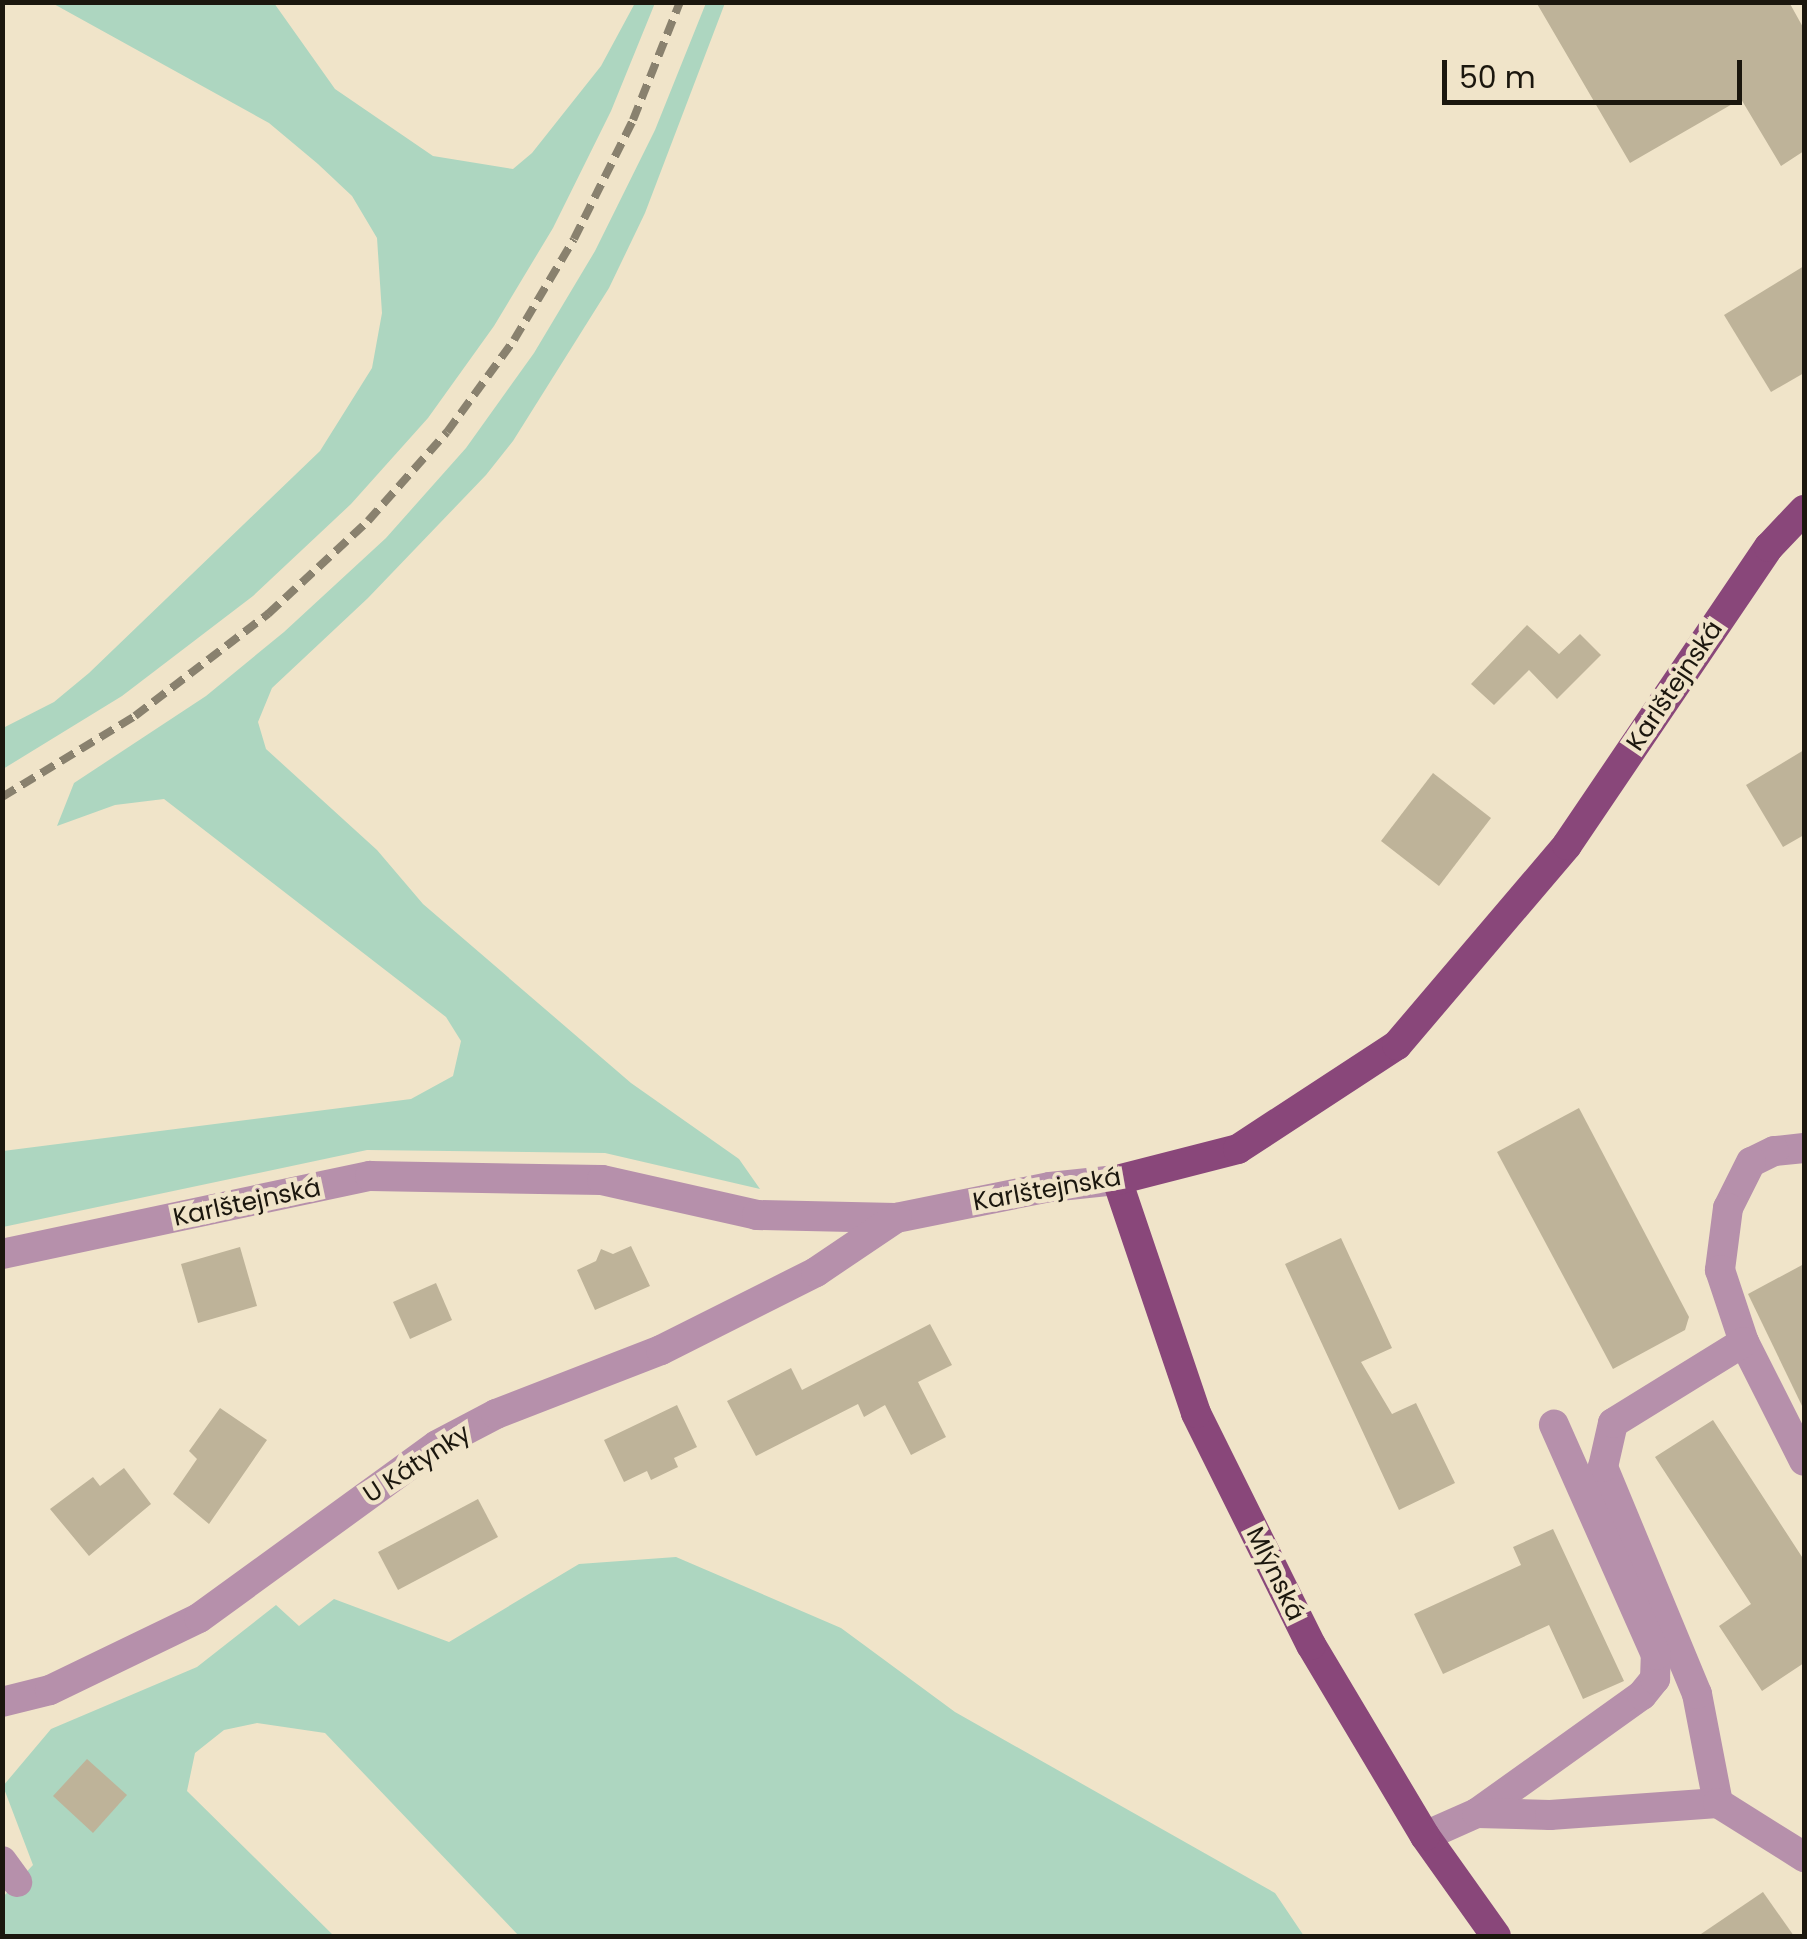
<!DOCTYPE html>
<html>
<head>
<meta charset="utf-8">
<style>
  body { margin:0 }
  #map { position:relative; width:1807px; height:1939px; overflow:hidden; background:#f0e4c9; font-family:Poppins,sans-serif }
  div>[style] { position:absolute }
  .green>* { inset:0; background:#add6c0 }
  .building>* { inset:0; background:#beb399 }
  .minor>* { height:30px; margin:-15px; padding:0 15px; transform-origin:15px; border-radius:15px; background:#b690ab }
  .major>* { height:30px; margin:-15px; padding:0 15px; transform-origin:15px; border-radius:15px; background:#89477a }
  .rail>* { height:8px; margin-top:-4px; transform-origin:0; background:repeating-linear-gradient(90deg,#89816e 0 15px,transparent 0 23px) }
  span { translate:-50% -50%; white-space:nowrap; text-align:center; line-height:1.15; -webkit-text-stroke:9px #f0e4c9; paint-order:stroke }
  .street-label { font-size:25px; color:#1b170e }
  .frame { position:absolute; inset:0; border:5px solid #1b170e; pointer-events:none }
  .scale { position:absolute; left:1442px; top:60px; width:300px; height:45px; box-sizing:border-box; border:5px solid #1b170e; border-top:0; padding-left:12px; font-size:30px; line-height:35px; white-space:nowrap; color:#1b170e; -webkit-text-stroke:8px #f0e4c9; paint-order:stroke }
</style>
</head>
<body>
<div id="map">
  <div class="green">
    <i style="clip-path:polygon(52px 3px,274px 3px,335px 89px,433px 156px,513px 169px,532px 153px,601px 66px,635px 3px,655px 3px,611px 111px,553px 228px,494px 326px,428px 418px,351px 504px,253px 596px,122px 696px,3px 769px,3px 728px,54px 702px,89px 673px,320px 451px,372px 368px,382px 313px,377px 238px,352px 196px,318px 164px,269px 123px)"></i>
    <i style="clip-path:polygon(706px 3px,725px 3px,645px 213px,609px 288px,513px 441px,486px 475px,368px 598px,272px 688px,258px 722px,266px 749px,377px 850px,423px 904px,631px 1083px,739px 1159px,760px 1189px,605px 1153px,367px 1150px,3px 1227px,3px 1151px,411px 1099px,453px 1076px,461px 1041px,446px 1017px,164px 799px,115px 805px,57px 826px,74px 783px,206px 696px,284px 632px,386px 538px,466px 448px,534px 353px,595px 251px,655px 130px)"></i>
    <i style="clip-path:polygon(676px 1557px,841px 1628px,955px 1712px,1275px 1893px,1304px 1936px,519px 1936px,325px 1733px,257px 1723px,224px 1730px,195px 1753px,187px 1791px,334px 1936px,3px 1936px,2px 1898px,33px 1865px,3px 1786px,51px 1729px,197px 1667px,276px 1605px,299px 1626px,334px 1599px,449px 1642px,579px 1564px)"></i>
  </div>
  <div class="building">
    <i style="clip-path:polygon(1536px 2px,1789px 2px,1804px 29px,1804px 151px,1781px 166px,1741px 99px,1630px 163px)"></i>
    <i style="clip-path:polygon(1804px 266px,1804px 373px,1771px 392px,1724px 315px)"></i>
    <i style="clip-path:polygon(1527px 625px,1559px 654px,1580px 634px,1601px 655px,1557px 699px,1529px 670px,1494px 705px,1471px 684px)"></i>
    <i style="clip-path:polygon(1804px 750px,1804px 835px,1783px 847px,1746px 785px)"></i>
    <i style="clip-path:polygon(1433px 773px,1491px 818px,1439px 886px,1381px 841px)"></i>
    <i style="clip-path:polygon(1579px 1108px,1689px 1317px,1685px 1330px,1613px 1369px,1497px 1152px)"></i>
    <i style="clip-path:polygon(1341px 1238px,1392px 1348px,1361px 1362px,1392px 1414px,1416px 1403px,1455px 1483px,1399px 1510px,1285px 1264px)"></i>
    <i style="clip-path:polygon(631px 1246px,650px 1286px,595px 1310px,577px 1270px,596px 1261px,601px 1249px,613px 1254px)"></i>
    <i style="clip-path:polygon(240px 1247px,257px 1306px,198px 1323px,181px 1264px)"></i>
    <i style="clip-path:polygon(1804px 1264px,1804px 1410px,1748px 1294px)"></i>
    <i style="clip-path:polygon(436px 1283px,452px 1320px,410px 1339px,393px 1302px)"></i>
    <i style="clip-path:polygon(930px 1324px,952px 1365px,918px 1382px,946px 1437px,911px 1455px,885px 1405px,864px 1417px,858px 1404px,756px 1456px,727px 1401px,791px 1368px,802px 1390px)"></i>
    <i style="clip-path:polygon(677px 1405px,697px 1447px,674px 1458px,678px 1467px,651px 1480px,647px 1471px,624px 1482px,604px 1440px)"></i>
    <i style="clip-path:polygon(220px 1408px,267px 1440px,209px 1524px,173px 1494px,197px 1459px,189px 1451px)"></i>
    <i style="clip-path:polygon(1713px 1420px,1804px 1560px,1804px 1663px,1762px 1691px,1719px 1626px,1751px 1604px,1655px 1457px)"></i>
    <i style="clip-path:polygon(124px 1468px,151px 1504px,89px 1556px,50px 1509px,93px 1477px,100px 1486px)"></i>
    <i style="clip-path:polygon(478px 1499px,498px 1537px,398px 1590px,378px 1552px)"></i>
    <i style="clip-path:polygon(1553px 1529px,1624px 1681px,1583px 1699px,1549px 1625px,1443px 1674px,1414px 1614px,1521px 1565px,1513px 1547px)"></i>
    <i style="clip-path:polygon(87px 1759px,127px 1795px,93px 1833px,53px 1796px)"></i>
    <i style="clip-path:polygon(1763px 1892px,1794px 1936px,1698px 1936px)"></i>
  </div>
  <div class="minor">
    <i style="left:1804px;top:1148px;width:30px;rotate:174deg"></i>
    <i style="left:1774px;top:1151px;width:25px;rotate:154deg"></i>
    <i style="left:1751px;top:1162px;width:51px;rotate:116.6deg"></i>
    <i style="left:1728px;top:1208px;width:63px;rotate:97.4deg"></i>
    <i style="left:1720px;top:1270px;width:76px;rotate:71.6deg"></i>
    <i style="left:1744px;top:1342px;width:133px;rotate:63.2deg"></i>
    <i style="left:2px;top:1254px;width:376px;rotate:-12deg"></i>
    <i style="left:370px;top:1176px;width:232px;rotate:1deg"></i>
    <i style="left:602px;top:1180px;width:159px;rotate:12.7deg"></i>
    <i style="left:757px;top:1215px;width:139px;rotate:1.2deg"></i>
    <i style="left:896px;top:1218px;width:157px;rotate:-11.4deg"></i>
    <i style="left:1050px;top:1187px;width:67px;rotate:-6deg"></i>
    <i style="left:2px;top:1702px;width:49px;rotate:-14deg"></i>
    <i style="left:50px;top:1690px;width:165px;rotate:-25.8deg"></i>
    <i style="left:199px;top:1618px;width:294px;rotate:-36deg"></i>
    <i style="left:437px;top:1445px;width:67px;rotate:-27.7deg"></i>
    <i style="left:496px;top:1414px;width:177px;rotate:-21.2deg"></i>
    <i style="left:661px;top:1350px;width:174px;rotate:-26.7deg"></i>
    <i style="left:816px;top:1272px;width:97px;rotate:-34deg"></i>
    <i style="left:1718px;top:1803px;width:111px;rotate:-100.9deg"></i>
    <i style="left:1697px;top:1694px;width:246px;rotate:-112.5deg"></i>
    <i style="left:1603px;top:1467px;width:45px;rotate:-77.2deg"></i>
    <i style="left:1613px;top:1423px;width:154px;rotate:-31.7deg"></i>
    <i style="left:1477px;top:1813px;width:203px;rotate:-35.6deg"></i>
    <i style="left:1642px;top:1695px;width:21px;rotate:-51deg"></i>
    <i style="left:1655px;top:1679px;width:24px;rotate:-88deg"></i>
    <i style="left:1656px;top:1655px;width:252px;rotate:-113.9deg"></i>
    <i style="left:1425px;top:1836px;width:57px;rotate:-23.9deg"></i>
    <i style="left:1477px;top:1813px;width:73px;rotate:1.6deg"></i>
    <i style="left:1550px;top:1815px;width:168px;rotate:-4.1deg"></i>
    <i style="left:1718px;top:1803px;width:102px;rotate:32.1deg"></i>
    <i style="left:2px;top:1861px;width:26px;rotate:54deg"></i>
  </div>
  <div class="major">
    <i style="left:1496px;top:1936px;width:123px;rotate:-125.4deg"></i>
    <i style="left:1425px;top:1836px;width:222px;rotate:-120.8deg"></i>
    <i style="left:1311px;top:1645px;width:259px;rotate:-116.4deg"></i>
    <i style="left:1196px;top:1413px;width:246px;rotate:-108.7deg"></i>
    <i style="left:1117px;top:1180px;width:125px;rotate:-14.4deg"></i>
    <i style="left:1238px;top:1149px;width:190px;rotate:-33.2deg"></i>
    <i style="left:1397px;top:1045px;width:262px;rotate:-49.6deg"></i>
    <i style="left:1567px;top:845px;width:360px;rotate:-55.9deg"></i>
    <i style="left:1769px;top:547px;width:51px;rotate:-46.6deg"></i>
  </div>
  <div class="rail">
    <i style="left:2px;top:797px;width:156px;rotate:-31.3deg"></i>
    <i style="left:135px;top:716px;width:168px;rotate:-37.5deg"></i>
    <i style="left:268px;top:614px;width:137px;rotate:-42.9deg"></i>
    <i style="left:368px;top:521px;width:119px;rotate:-48.4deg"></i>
    <i style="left:447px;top:432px;width:114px;rotate:-53.9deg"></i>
    <i style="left:514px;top:340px;width:117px;rotate:-59.3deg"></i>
    <i style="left:574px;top:239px;width:133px;rotate:-63.6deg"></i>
    <i style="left:633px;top:120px;width:127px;rotate:-68.3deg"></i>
  </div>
  <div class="street-label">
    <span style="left:1675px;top:686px;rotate:-56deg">Karlštejnská</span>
    <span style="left:1047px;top:1190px;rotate:-10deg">Karlštejnská</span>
    <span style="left:247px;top:1203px;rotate:-12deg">Karlštejnská</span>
    <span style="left:417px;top:1464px;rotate:-33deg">U Kátynky</span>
    <span style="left:1275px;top:1574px;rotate:64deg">Mlýnská</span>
  </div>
  <div class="frame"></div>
  <div class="scale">50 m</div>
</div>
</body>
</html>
